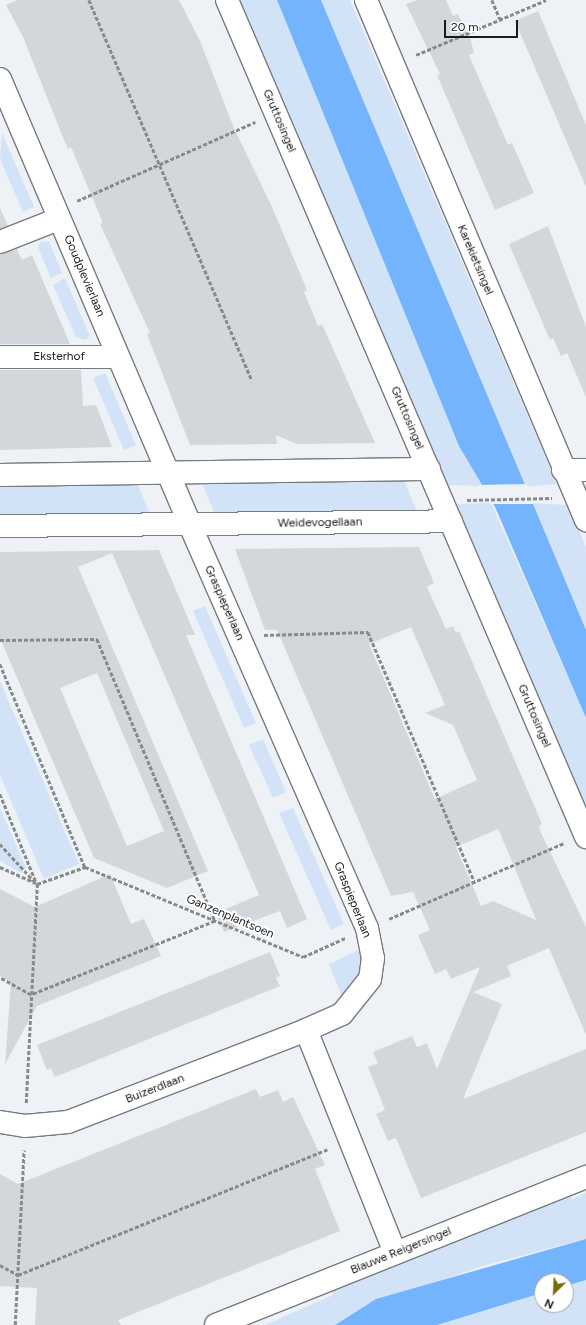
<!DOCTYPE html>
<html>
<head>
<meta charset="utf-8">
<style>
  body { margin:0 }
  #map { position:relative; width:586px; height:1325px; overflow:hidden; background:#eef2f7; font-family:Figtree,sans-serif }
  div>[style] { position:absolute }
  .green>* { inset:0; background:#d2e3f7 }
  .water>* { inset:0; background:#74b4fd }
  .pier>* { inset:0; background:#eef2f7 }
  .building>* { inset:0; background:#d3d7dc }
  .path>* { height:2.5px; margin-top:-1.25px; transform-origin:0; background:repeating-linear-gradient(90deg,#878a8d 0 4px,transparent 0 6px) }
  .roads { filter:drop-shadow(1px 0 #777b7f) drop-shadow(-1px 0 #777b7f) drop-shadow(0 1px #777b7f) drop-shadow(0 -1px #777b7f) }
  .minor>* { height:22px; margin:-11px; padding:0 11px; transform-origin:11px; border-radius:11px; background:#fff }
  span { translate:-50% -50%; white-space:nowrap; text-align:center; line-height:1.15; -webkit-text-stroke:4px #fff; paint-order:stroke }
  .street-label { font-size:12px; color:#181a1b }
  .north { position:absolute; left:534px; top:1273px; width:40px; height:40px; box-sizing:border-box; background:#fff; border:1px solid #a3a3a4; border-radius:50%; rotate:204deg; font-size:11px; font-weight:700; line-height:16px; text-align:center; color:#181a1b }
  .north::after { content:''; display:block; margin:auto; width:14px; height:18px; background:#776d08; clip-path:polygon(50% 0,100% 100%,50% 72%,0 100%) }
  .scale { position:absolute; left:444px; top:20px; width:74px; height:18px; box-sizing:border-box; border:2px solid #181a1b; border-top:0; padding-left:5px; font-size:12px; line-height:14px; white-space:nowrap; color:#181a1b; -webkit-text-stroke:3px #fff; paint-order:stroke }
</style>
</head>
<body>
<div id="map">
  <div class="green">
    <i style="clip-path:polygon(238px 0,277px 0,459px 446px,482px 486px,443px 485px)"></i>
    <i style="clip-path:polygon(321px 0,350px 0,557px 484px,525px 487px)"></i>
    <i style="clip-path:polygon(2px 133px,34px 207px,23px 212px,0 159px)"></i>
    <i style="clip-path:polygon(49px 241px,62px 273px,51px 278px,38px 248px,40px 242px)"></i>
    <i style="clip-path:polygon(65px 278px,90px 336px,86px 340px,76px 337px,53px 285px)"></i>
    <i style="clip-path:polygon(105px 373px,136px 445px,124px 450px,93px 378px)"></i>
    <i style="clip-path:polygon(403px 478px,418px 514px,216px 517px,201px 480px)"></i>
    <i style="clip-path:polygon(136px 481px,152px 518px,0 520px,0 482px)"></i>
    <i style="clip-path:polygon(491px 503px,586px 718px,586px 818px,454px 504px)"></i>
    <i style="clip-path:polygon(532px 503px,568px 505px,586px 547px,586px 630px)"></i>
    <i style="clip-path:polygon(205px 606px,256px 723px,244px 728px,193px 611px)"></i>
    <i style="clip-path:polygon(0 681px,79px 864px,44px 879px,0 775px)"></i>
    <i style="clip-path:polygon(263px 739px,286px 792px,273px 798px,249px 745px)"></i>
    <i style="clip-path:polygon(0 808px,26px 868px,21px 873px,0 861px)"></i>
    <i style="clip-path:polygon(293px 808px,344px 924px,331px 930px,279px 813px)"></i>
    <i style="clip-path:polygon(361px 949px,364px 964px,359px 980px,342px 997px,329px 964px)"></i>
    <i style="clip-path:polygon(568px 1192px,572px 1199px,586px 1193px,586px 1239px,486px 1265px,365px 1306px,335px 1325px,265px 1325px,333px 1295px,331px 1287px)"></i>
    <i style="clip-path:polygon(586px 1280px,586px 1325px,437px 1325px,542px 1293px,542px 1305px,566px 1305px,566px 1286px)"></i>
  </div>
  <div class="water">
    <i style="clip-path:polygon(277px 0,321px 0,586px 630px,586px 718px,495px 507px,459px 446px)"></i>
    <i style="clip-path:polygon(586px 1239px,586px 1280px,566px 1286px,566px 1281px,542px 1281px,542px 1293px,437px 1325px,335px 1325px,376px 1299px)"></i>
  </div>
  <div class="pier">
    <i style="clip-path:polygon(527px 484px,535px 504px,490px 504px,479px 485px)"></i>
  </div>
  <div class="building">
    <i style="clip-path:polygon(18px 0,179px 0,200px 41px,234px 128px,272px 207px,307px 290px,304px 292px,318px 326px,322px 324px,375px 443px,297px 444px,276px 435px,277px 444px,190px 445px,147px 334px,150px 333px,100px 224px,103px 223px,71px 147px,68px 149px,64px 140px,23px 37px,6px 5px)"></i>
    <i style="clip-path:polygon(418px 0,446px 0,453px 16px,458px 14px,471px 41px,474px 53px,469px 55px,508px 145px,512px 143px,534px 193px,495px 210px,437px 75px,440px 74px,406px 4px)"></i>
    <i style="clip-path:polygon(538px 11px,586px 125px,586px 187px,515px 21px)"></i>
    <i style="clip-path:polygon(0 208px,8px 226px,0 229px)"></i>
    <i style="clip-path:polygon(548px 226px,586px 327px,586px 397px,567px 353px,561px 356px,553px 338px,550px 340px,509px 244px)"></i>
    <i style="clip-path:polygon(17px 249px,22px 260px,32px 255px,70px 344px,0 344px,0 254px)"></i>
    <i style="clip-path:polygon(0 370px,81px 370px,83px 406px,96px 405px,112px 447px,0 450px)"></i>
    <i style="clip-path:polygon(evenodd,419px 547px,434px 583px,427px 587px,446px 629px,453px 626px,456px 633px,459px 631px,542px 824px,539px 826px,541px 833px,586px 927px,586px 1035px,549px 948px,507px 966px,511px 976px,473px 992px,502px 1004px,463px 1099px,586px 1049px,586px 1132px,421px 1198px,396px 1138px,388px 1141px,381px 1125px,376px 1114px,385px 1110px,368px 1067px,378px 1063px,373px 1052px,412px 1036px,417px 1047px,427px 1043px,437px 1069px,480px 967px,451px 979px,446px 969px,435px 974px,418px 935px,430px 930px,413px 892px,391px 896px,277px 630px,265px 630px,235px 549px,419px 547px,411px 627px,445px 705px,425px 713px,453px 725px,477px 780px,435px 799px,369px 644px,411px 627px,419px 547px,498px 829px,509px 854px,536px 920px,493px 901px,481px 906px,456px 847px,498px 829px)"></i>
    <i style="clip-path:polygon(evenodd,159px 550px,195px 635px,186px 635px,307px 919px,287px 928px,280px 911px,224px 932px,216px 913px,259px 895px,112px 553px,78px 567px,208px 871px,167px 888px,94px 858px,0 638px,0 552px,159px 550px,97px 673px,164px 831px,127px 846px,60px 688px,97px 673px)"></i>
    <i style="clip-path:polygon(110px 874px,131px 924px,144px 919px,161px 956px,37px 1006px,5px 1064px,11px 982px,0 976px,0 889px,35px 907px)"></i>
    <i style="clip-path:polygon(270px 952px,280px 976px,276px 978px,280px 986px,55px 1077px,51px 1068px,47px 1070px,37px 1045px)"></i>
    <i style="clip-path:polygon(256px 1089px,260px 1097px,278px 1090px,283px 1102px,293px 1097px,325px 1165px,315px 1169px,340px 1231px,118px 1320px,121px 1325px,35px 1325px,37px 1288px,0 1286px,0 1174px,18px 1184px)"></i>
  </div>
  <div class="path">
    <i style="left:89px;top:0;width:414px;rotate:66.8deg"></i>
    <i style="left:492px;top:0;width:21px;rotate:67deg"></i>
    <i style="left:416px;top:55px;width:141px;rotate:-22.9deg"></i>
    <i style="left:77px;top:201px;width:195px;rotate:-23.9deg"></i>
    <i style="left:467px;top:500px;width:85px;rotate:-1.3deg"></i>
    <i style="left:264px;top:635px;width:104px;rotate:-1.7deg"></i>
    <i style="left:368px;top:632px;width:271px;rotate:66.9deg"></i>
    <i style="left:0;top:640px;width:97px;rotate:-0.6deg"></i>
    <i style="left:97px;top:639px;width:306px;rotate:67.3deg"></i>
    <i style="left:215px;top:921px;width:198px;rotate:158.1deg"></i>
    <i style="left:31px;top:995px;width:35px;rotate:-151deg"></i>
    <i style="left:0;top:664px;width:220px;rotate:67.3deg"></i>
    <i style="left:0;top:794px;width:97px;rotate:67.7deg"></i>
    <i style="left:0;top:844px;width:52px;rotate:47.4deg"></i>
    <i style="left:0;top:867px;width:39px;rotate:24deg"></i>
    <i style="left:389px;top:919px;width:191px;rotate:-23.5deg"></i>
    <i style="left:26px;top:1103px;width:219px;rotate:-87.1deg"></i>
    <i style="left:37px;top:884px;width:51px;rotate:-19.5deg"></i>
    <i style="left:85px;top:867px;width:236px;rotate:22.4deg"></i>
    <i style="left:303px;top:957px;width:46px;rotate:-24.3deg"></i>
    <i style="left:0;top:1265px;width:21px;rotate:29deg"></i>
    <i style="left:18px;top:1275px;width:335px;rotate:-22.1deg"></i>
    <i style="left:15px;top:1325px;width:175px;rotate:-87.1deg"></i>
  </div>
  <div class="roads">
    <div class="minor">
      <i style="left:227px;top:0;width:911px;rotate:66.78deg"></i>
      <i style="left:366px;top:0;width:565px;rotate:67.07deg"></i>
      <i style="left:0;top:79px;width:485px;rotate:66.9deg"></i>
      <i style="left:190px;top:525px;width:440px;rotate:66.3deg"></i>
      <i style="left:367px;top:928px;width:31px;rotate:79deg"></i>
      <i style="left:373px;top:958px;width:21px;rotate:98deg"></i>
      <i style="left:370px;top:979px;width:45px;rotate:128.7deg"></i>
      <i style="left:342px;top:1014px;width:39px;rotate:156deg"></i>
      <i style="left:306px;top:1030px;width:240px;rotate:68.2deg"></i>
      <i style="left:0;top:242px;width:63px;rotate:-21.3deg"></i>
      <i style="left:0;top:357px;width:118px"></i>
      <i style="left:563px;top:470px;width:23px"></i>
      <i style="left:0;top:475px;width:429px;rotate:-0.8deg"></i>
      <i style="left:0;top:526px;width:451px;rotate:-0.6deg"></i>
      <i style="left:0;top:1122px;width:25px;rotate:9deg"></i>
      <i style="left:25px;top:1126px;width:43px;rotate:-5.3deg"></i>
      <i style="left:68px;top:1122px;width:255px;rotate:-21.1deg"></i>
      <i style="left:216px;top:1325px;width:399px;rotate:-21.8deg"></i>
    </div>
  </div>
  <div class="street-label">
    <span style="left:279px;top:121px;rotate:67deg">Gruttosingel</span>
    <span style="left:475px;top:260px;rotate:67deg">Karekietsingel</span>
    <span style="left:84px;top:276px;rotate:67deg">Goudplevierlaan</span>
    <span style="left:59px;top:357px">Eksterhof</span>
    <span style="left:407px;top:418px;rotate:67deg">Gruttosingel</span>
    <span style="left:320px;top:523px;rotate:-1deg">Weidevogellaan</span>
    <span style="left:224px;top:603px;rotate:66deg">Graspieperlaan</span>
    <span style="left:534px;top:716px;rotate:67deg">Gruttosingel</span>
    <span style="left:352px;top:900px;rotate:68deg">Graspieperlaan</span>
    <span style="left:230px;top:917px;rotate:23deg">Ganzenplantsoen</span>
    <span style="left:155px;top:1089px;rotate:-21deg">Buizerdlaan</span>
    <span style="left:401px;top:1251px;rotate:-22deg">Blauwe Reigersingel</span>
  </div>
  <div class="north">N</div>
  <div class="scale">20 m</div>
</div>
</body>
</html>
